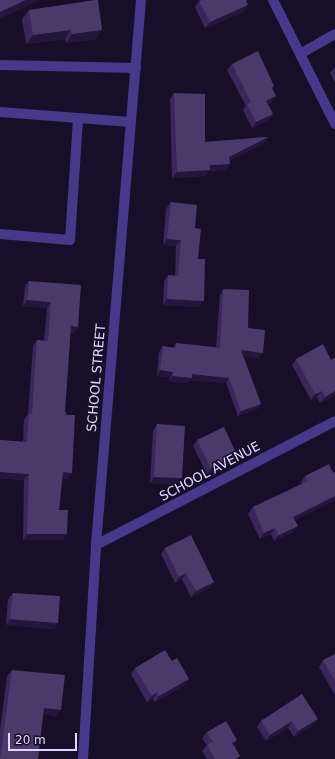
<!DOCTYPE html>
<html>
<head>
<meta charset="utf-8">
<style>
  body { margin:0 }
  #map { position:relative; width:335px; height:759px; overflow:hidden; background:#170f29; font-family:"DejaVu Sans",sans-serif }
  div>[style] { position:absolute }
  .minor>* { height:10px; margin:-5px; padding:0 5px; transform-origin:5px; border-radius:5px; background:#47398a }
  .wall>* { inset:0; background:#382758 }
  .shaded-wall>* { inset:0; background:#23163d }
  .building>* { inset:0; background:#4a3a6a }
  span { translate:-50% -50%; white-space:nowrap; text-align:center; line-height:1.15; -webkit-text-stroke:3px #170f29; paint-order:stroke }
  .street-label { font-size:13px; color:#e1d7ff }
  .scale { position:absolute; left:8px; top:733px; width:69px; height:18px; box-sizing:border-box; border:2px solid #e1d7ff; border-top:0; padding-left:5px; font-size:12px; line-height:14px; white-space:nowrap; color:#e1d7ff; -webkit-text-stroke:3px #170f29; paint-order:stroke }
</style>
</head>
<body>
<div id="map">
  <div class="minor">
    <i style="left:273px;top:0;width:139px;rotate:63.4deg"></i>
    <i style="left:300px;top:54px;width:40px;rotate:-29.7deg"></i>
    <i style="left:0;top:65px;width:136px;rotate:1.3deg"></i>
    <i style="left:0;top:112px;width:131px;rotate:4.4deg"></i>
    <i style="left:0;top:234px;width:70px;rotate:4.9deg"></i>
    <i style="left:70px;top:240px;width:121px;rotate:-86.2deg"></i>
    <i style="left:96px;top:545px;width:269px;rotate:-27.4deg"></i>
    <i style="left:83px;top:759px;width:214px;rotate:-86.5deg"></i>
    <i style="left:96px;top:545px;width:547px;rotate:-85.28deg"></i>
  </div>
  <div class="wall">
    <i style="clip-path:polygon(199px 1px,244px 12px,205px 28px,195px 7px)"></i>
    <i style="clip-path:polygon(29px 10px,96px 39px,66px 43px,65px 39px,26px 44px,22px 19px)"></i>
    <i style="clip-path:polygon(232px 64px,272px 89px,272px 102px,268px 104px,273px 114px,268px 120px,252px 128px,243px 110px,246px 106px,227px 70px)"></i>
    <i style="clip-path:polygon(335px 67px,335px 83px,330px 73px)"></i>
    <i style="clip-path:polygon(174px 93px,205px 142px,268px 137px,264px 143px,229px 161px,225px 170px,209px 171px,205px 176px,172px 178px,170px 99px)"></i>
    <i style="clip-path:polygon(171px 202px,195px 228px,198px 259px,199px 307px,163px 305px,164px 281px,168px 275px,175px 276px,176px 246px,163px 245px,166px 209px)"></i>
    <i style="clip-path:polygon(29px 281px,78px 327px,74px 333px,70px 333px,65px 411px,72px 473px,68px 479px,62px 478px,59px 510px,63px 540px,23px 540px,24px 480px,0 478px,0 440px,23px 442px,24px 420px,28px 414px,33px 346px,37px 340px,44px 341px,47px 308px,23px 306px,25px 286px)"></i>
    <i style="clip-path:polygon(223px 289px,263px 353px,259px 358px,243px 356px,261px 404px,257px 409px,238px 416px,226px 383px,190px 380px,188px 383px,169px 381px,170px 377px,157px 376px,159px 352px,163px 346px,173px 348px,176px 343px,216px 347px,220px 295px)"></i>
    <i style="clip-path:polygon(335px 358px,335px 395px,320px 403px,317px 397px,311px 400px,292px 365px,296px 359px,331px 360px)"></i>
    <i style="clip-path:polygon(157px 424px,182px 478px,178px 484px,150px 483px,153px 431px)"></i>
    <i style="clip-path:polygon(197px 440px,237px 455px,233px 461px,207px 474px,193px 446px)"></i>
    <i style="clip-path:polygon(335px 472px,335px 500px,295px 520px,293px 532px,274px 541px,271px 534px,260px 539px,248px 514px,253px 507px,302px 484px,301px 482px,305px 476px,333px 473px)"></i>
    <i style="clip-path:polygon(165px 548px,214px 582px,210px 588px,191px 597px,182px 579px,175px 583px,161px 554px)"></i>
    <i style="clip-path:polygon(13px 593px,58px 623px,54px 629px,6px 625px,8px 599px)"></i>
    <i style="clip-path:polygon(335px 654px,335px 695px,319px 667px,323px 660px)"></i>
    <i style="clip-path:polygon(135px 668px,185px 685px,155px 702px,153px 699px,147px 702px,131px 674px)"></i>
    <i style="clip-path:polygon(12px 670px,57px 716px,43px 714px,0 759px,0 730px,7px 676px)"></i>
    <i style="clip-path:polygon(302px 694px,313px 725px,294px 737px,288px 728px,266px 741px,257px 727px,261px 721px)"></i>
    <i style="clip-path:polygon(207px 732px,234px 745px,240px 756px,237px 759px,207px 759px,202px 751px,207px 745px,202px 738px)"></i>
  </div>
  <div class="shaded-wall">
    <i style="clip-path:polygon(26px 0,39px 0,0 19px,0 12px)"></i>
    <i style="clip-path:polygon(248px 5px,244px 12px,205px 28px,210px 22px)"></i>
    <i style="clip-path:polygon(71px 30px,65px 39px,26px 44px,33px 35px)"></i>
    <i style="clip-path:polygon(102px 30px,96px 39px,66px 43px,72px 34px)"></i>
    <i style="clip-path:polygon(276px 96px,272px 102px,262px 107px,266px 101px)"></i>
    <i style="clip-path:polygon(273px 114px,268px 120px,252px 128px,256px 122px)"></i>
    <i style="clip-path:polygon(268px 137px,264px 143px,225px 163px,229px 157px)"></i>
    <i style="clip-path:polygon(230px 164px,225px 170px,209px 171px,205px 176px,172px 178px,177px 172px,210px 165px)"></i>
    <i style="clip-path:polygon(167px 239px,181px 240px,176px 246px,163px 245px)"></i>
    <i style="clip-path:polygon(167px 299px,204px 301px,199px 307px,163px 305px)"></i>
    <i style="clip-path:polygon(27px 300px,51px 302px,47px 308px,23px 306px)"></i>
    <i style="clip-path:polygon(71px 326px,78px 327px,74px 333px,67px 332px)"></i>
    <i style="clip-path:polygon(241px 350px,263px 353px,259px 358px,237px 356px)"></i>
    <i style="clip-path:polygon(160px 370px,173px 372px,170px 377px,157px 376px)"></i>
    <i style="clip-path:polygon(192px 374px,229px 378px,226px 383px,190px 380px,188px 383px,169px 381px,173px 376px)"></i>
    <i style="clip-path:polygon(322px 391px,317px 397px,311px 400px,315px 394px)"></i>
    <i style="clip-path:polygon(335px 391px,335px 395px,320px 403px,325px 397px)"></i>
    <i style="clip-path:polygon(261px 404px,257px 409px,238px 416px,241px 411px)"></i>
    <i style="clip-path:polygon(237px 455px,233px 461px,207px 474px,211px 468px)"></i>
    <i style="clip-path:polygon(0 472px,29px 474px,24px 480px,0 478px)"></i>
    <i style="clip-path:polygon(63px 472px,72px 473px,68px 479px,59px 478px)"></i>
    <i style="clip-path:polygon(154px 477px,182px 478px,178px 484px,150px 483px)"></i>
    <i style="clip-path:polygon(335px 496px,335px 500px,289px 523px,293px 517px)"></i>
    <i style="clip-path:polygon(298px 526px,293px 532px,274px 541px,279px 535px)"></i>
    <i style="clip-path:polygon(275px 528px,271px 534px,260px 539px,264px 533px)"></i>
    <i style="clip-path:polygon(27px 534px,67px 534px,63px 540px,23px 540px)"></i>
    <i style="clip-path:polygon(186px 573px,182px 579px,175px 583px,179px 577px)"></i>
    <i style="clip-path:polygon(214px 582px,210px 588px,191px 597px,196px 591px)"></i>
    <i style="clip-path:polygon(10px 619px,58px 623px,54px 629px,6px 625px)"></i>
    <i style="clip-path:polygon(189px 679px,185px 685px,155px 702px,159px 696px)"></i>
    <i style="clip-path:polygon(157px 692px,153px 699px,147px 702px,152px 696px)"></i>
    <i style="clip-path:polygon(44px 708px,61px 710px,57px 716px,40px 714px)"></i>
    <i style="clip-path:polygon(318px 719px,313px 725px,294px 737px,298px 731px)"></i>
    <i style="clip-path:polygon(292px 721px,288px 728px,266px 741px,270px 735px)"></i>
    <i style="clip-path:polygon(237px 740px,233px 746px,232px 743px)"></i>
  </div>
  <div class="building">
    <i style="clip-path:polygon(0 0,26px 0,0 12px)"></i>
    <i style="clip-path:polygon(95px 0,98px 0,102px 30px,72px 34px,71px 30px,33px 35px,29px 10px)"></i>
    <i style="clip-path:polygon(202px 0,246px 0,248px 5px,210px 22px,199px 1px)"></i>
    <i style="clip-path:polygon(258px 51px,274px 86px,272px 88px,276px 96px,266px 101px,273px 114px,256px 122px,247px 104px,251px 102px,232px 64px)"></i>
    <i style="clip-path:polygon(174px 93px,205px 94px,205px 142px,268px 137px,229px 157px,230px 164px,210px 165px,210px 170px,177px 172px)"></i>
    <i style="clip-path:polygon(171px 202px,197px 205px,195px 228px,201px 229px,198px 259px,205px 259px,204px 301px,167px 299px,168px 275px,178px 276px,181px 240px,167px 239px)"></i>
    <i style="clip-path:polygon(29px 281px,81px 285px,78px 327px,71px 326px,65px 411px,66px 415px,75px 415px,72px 473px,63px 472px,59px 510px,68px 510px,67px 534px,27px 534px,29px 474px,0 472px,0 440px,27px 442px,29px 414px,32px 414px,37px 340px,48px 341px,51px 302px,27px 300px)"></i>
    <i style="clip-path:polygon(223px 289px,249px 290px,248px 328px,265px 330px,263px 353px,241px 350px,261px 404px,241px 411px,229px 378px,192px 374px,192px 378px,173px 376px,173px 372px,160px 370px,163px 346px,176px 348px,176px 343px,220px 348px)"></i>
    <i style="clip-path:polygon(323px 344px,331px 360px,335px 358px,335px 391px,325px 397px,322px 391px,315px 394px,296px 359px)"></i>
    <i style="clip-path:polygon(157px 424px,185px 426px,182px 478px,154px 477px)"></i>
    <i style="clip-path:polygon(224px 427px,237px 455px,211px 468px,197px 440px)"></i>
    <i style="clip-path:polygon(329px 464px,333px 473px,335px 472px,335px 496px,293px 517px,298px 526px,279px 535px,275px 528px,264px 533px,253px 507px,308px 481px,305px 476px)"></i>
    <i style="clip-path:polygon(191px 535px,214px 582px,196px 591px,186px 573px,179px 577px,165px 548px)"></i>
    <i style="clip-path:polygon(13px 593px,60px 596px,58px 623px,10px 619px)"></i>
    <i style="clip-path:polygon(165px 650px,172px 661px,177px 658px,189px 679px,159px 696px,157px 692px,152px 696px,135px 668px)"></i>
    <i style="clip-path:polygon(335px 654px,335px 681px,323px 660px)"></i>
    <i style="clip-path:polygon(12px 670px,65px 675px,61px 710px,44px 708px,38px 759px,0 759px)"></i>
    <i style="clip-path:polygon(302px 694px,318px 719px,298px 731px,292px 721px,270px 735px,261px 721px)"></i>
    <i style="clip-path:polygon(226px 721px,237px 740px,232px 743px,240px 756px,234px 759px,215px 759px,207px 745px,213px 742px,207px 732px)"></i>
  </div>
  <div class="street-label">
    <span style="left:97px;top:378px;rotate:-85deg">SCHOOL STREET</span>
    <span style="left:210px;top:472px;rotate:-28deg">SCHOOL AVENUE</span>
  </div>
  <div class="scale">20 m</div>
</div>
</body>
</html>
